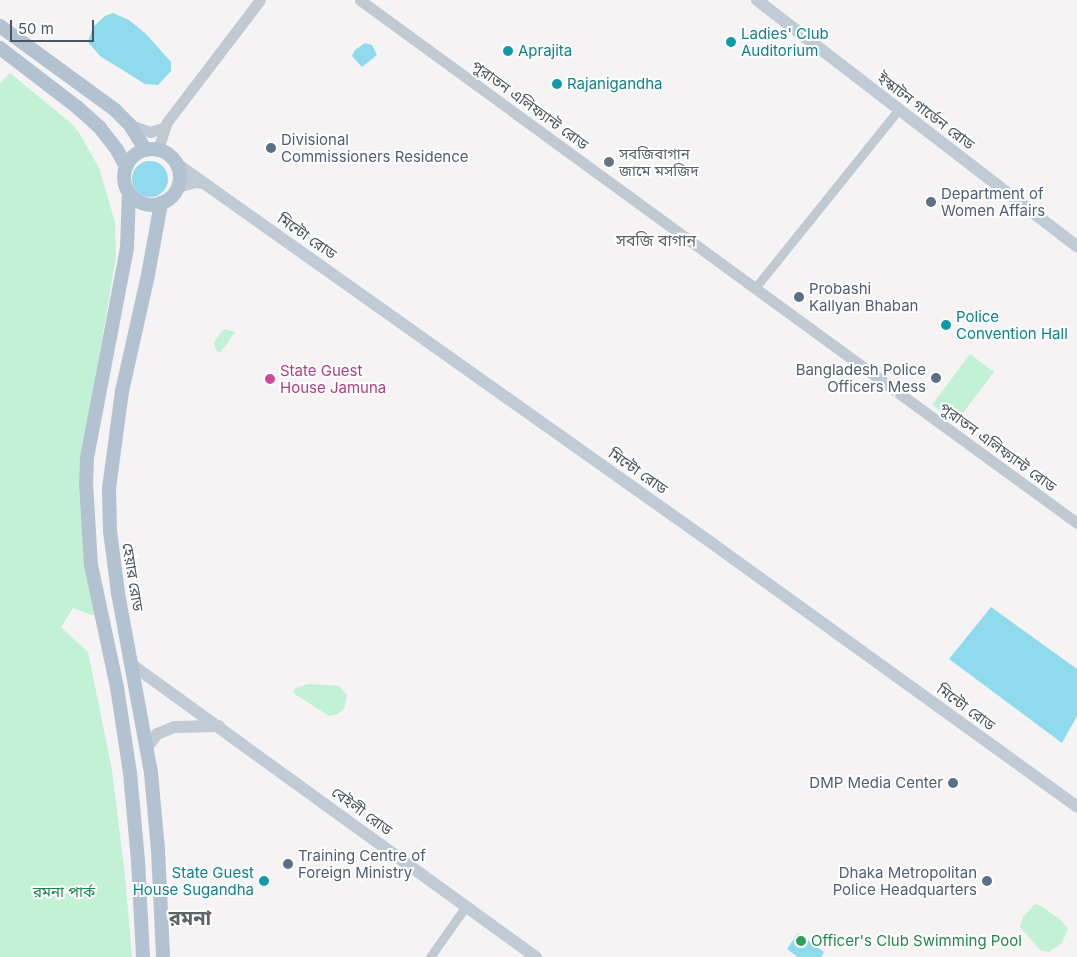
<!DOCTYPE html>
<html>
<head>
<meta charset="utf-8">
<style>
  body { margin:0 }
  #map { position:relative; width:1077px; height:957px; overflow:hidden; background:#f5f3f3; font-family:Inter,"Noto Sans Bengali",sans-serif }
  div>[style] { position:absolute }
  .green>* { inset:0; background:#c3f1d5 }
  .water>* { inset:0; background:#90daee }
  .round { border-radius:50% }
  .minor>* { height:9px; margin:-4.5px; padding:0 4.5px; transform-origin:4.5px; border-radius:4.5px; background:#c1cad2 }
  .tertiary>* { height:11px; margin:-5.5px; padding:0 5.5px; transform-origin:5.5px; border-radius:5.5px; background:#c1cad2 }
  .secondary>* { height:12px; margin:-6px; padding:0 6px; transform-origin:6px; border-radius:6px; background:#c1cbd6 }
  .primary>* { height:14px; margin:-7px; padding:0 7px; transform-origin:7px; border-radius:7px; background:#b3c2d1 }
  .primary>.ring { margin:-7px; padding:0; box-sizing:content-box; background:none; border:14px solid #b3c2d1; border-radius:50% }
  .dots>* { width:14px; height:14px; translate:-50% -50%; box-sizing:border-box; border:2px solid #fff; border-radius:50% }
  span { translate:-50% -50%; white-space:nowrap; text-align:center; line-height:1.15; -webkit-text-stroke:4px #fff; paint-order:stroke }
  .culture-label { font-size:15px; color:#0d838f }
  .left { translate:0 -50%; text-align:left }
  .right { translate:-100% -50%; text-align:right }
  .street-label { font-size:15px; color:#4a5661 }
  .service-label { font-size:15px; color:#4e5e75 }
  .worship-label { font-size:15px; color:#5b616d }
  .hotel-label { font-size:15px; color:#b23c85 }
  .park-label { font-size:15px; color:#17864f }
  .leisure-label { font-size:15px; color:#27864d }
  .neighbourhood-label { font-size:16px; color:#5f6368 }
  .district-label { font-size:20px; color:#5f6368; font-weight:700 }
  .scale { position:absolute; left:10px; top:20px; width:84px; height:22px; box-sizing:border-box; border:2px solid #4a5661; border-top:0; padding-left:6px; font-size:15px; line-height:18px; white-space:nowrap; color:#4a5661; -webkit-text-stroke:4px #fff; paint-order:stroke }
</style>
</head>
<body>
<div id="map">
  <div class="green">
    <i style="clip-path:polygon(10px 73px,72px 124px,80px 134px,99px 168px,115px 222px,116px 257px,82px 458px,95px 614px,91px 615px,73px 608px,61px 627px,88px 652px,112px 770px,125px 876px,132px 957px,0 957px,0 83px)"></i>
    <i style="clip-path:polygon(225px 329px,235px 332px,220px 353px,216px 350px,214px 343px,220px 333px)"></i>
    <i style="clip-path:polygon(970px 354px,994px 372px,956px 422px,932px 405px)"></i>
    <i style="clip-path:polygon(309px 684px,339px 686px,347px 695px,344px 709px,338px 714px,329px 716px,293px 693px,295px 688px)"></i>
    <i style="clip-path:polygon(1035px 904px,1041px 906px,1061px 920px,1068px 929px,1062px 943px,1049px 952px,1040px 950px,1020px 927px,1023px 917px)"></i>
  </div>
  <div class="water">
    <i style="clip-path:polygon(113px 13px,129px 20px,146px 34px,171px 62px,171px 71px,158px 85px,145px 84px,100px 56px,88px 42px,93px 27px,105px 16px)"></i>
    <i style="clip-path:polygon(365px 43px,372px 45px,377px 55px,362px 67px,352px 56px,355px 50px)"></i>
    <i class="round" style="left:132px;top:161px;width:36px;height:36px"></i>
    <i style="clip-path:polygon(991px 607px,1077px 669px,1077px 716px,1062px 743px,949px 659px)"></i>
    <i style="clip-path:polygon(798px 933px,824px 952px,821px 957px,798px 957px,787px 949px)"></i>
  </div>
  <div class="minor">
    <i style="left:755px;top:288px;width:228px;rotate:-51.2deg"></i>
    <i style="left:430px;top:957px;width:62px;rotate:-54.8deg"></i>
  </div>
  <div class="tertiary">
    <i style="left:360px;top:0;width:887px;rotate:36.11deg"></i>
    <i style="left:130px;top:125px;width:21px;rotate:19deg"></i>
    <i style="left:150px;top:132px;width:16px;rotate:-18deg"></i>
    <i style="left:158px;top:149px;width:28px;rotate:-72deg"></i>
    <i style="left:167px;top:122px;width:153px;rotate:-52.7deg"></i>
  </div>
  <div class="secondary">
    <i style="left:757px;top:0;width:404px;rotate:37.6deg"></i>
    <i style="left:177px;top:164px;width:657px;rotate:35.33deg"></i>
    <i style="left:713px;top:544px;width:449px;rotate:35.8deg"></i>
    <i style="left:178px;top:187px;width:19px;rotate:-16deg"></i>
    <i style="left:196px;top:182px;width:8px;rotate:7deg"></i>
    <i style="left:131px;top:664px;width:500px;rotate:35.9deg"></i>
    <i style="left:147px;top:747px;width:16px;rotate:-52deg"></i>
    <i style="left:157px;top:734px;width:18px;rotate:-22deg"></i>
    <i style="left:174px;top:727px;width:45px;rotate:-1.3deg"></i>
  </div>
  <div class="primary">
    <i style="left:0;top:26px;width:142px;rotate:36.1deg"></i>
    <i style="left:115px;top:110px;width:21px;rotate:45deg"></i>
    <i style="left:130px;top:125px;width:28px;rotate:58deg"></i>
    <i style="left:0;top:48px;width:97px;rotate:37.5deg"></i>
    <i style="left:77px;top:107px;width:31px;rotate:42deg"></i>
    <i style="left:100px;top:128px;width:28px;rotate:52deg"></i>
    <i style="left:117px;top:150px;width:18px;rotate:61deg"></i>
    <i class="ring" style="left:124px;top:149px;width:42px;height:42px"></i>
    <i style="left:129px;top:193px;width:55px;rotate:92.1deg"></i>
    <i style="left:127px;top:248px;width:213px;rotate:100.8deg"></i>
    <i style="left:87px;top:457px;width:25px;rotate:92deg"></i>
    <i style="left:86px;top:482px;width:83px;rotate:86.6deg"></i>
    <i style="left:91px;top:565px;width:125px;rotate:78deg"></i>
    <i style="left:117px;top:687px;width:87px;rotate:81.4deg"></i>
    <i style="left:130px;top:773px;width:88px;rotate:84.8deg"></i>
    <i style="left:138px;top:861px;width:96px;rotate:87deg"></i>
    <i style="left:161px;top:203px;width:73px;rotate:100.2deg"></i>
    <i style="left:148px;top:275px;width:119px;rotate:102.6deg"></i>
    <i style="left:122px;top:391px;width:99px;rotate:97.6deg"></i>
    <i style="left:109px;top:489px;width:42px;rotate:88.6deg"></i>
    <i style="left:110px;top:531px;width:63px;rotate:82.6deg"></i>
    <i style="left:118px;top:593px;width:183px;rotate:79.6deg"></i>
    <i style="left:151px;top:773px;width:77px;rotate:84.8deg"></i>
    <i style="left:158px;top:850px;width:107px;rotate:87.3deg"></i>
  </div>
  <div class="dots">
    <i style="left:731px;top:42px;background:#0f9aa8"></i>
    <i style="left:508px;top:51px;background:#0f9aa8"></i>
    <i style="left:557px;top:84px;background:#0f9aa8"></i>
    <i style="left:271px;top:148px;background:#5c6f8a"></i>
    <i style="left:609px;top:162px;background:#6b7280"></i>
    <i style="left:931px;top:202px;background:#5c6f8a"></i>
    <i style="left:799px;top:297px;background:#5c6f8a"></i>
    <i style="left:946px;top:325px;background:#0f9aa8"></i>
    <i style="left:936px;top:378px;background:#5c6f8a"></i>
    <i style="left:270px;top:379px;background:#d1479c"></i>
    <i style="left:953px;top:783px;background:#5c6f8a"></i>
    <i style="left:288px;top:864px;background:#5c6f8a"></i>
    <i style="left:264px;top:881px;background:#0f9aa8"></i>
    <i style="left:987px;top:881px;background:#5c6f8a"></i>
    <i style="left:801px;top:941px;background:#2e9e5b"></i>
  </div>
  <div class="culture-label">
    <span class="left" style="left:741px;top:42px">Ladies' Club<br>Auditorium</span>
    <span class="left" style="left:518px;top:51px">Aprajita</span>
    <span class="left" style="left:567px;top:84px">Rajanigandha</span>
    <span class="left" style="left:956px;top:325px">Police<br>Convention Hall</span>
    <span class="right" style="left:254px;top:881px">State Guest<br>House Sugandha</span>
  </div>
  <div class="street-label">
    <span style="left:530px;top:105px;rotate:36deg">পুরাতন এলিফ্যান্ট রোড</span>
    <span style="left:926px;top:111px;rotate:37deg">ইস্কাটন গার্ডেন রোড</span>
    <span style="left:307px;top:236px;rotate:35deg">মিন্টো রোড</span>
    <span style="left:998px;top:447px;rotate:36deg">পুরাতন এলিফ্যান্ট রোড</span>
    <span style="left:638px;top:471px;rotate:35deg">মিন্টো রোড</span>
    <span style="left:133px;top:577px;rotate:81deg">হেয়ার রোড</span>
    <span style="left:966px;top:707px;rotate:36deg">মিন্টো রোড</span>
    <span style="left:362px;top:811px;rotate:36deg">বেইলী রোড</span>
  </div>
  <div class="service-label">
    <span class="left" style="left:281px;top:148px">Divisional<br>Commissioners Residence</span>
    <span class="left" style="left:941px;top:202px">Department of<br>Women Affairs</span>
    <span class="left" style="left:809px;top:297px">Probashi<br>Kallyan Bhaban</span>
    <span class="right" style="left:926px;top:378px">Bangladesh Police<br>Officers Mess</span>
    <span class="right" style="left:943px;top:783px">DMP Media Center</span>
    <span class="left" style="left:298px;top:864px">Training Centre of<br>Foreign Ministry</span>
    <span class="right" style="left:977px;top:881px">Dhaka Metropolitan<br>Police Headquarters</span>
  </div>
  <div class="worship-label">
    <span class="left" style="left:619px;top:162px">সবজিবাগান<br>জামে মসজিদ</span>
  </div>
  <div class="hotel-label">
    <span class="left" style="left:280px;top:379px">State Guest<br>House Jamuna</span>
  </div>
  <div class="park-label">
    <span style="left:64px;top:892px">রমনা পার্ক</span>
  </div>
  <div class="leisure-label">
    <span class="left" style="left:811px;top:941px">Officer's Club Swimming Pool</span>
  </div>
  <div class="neighbourhood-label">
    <span style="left:656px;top:240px">সবজি বাগান</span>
  </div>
  <div class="district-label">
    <span style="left:190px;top:918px">রমনা</span>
  </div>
  <div class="scale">50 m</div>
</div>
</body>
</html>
